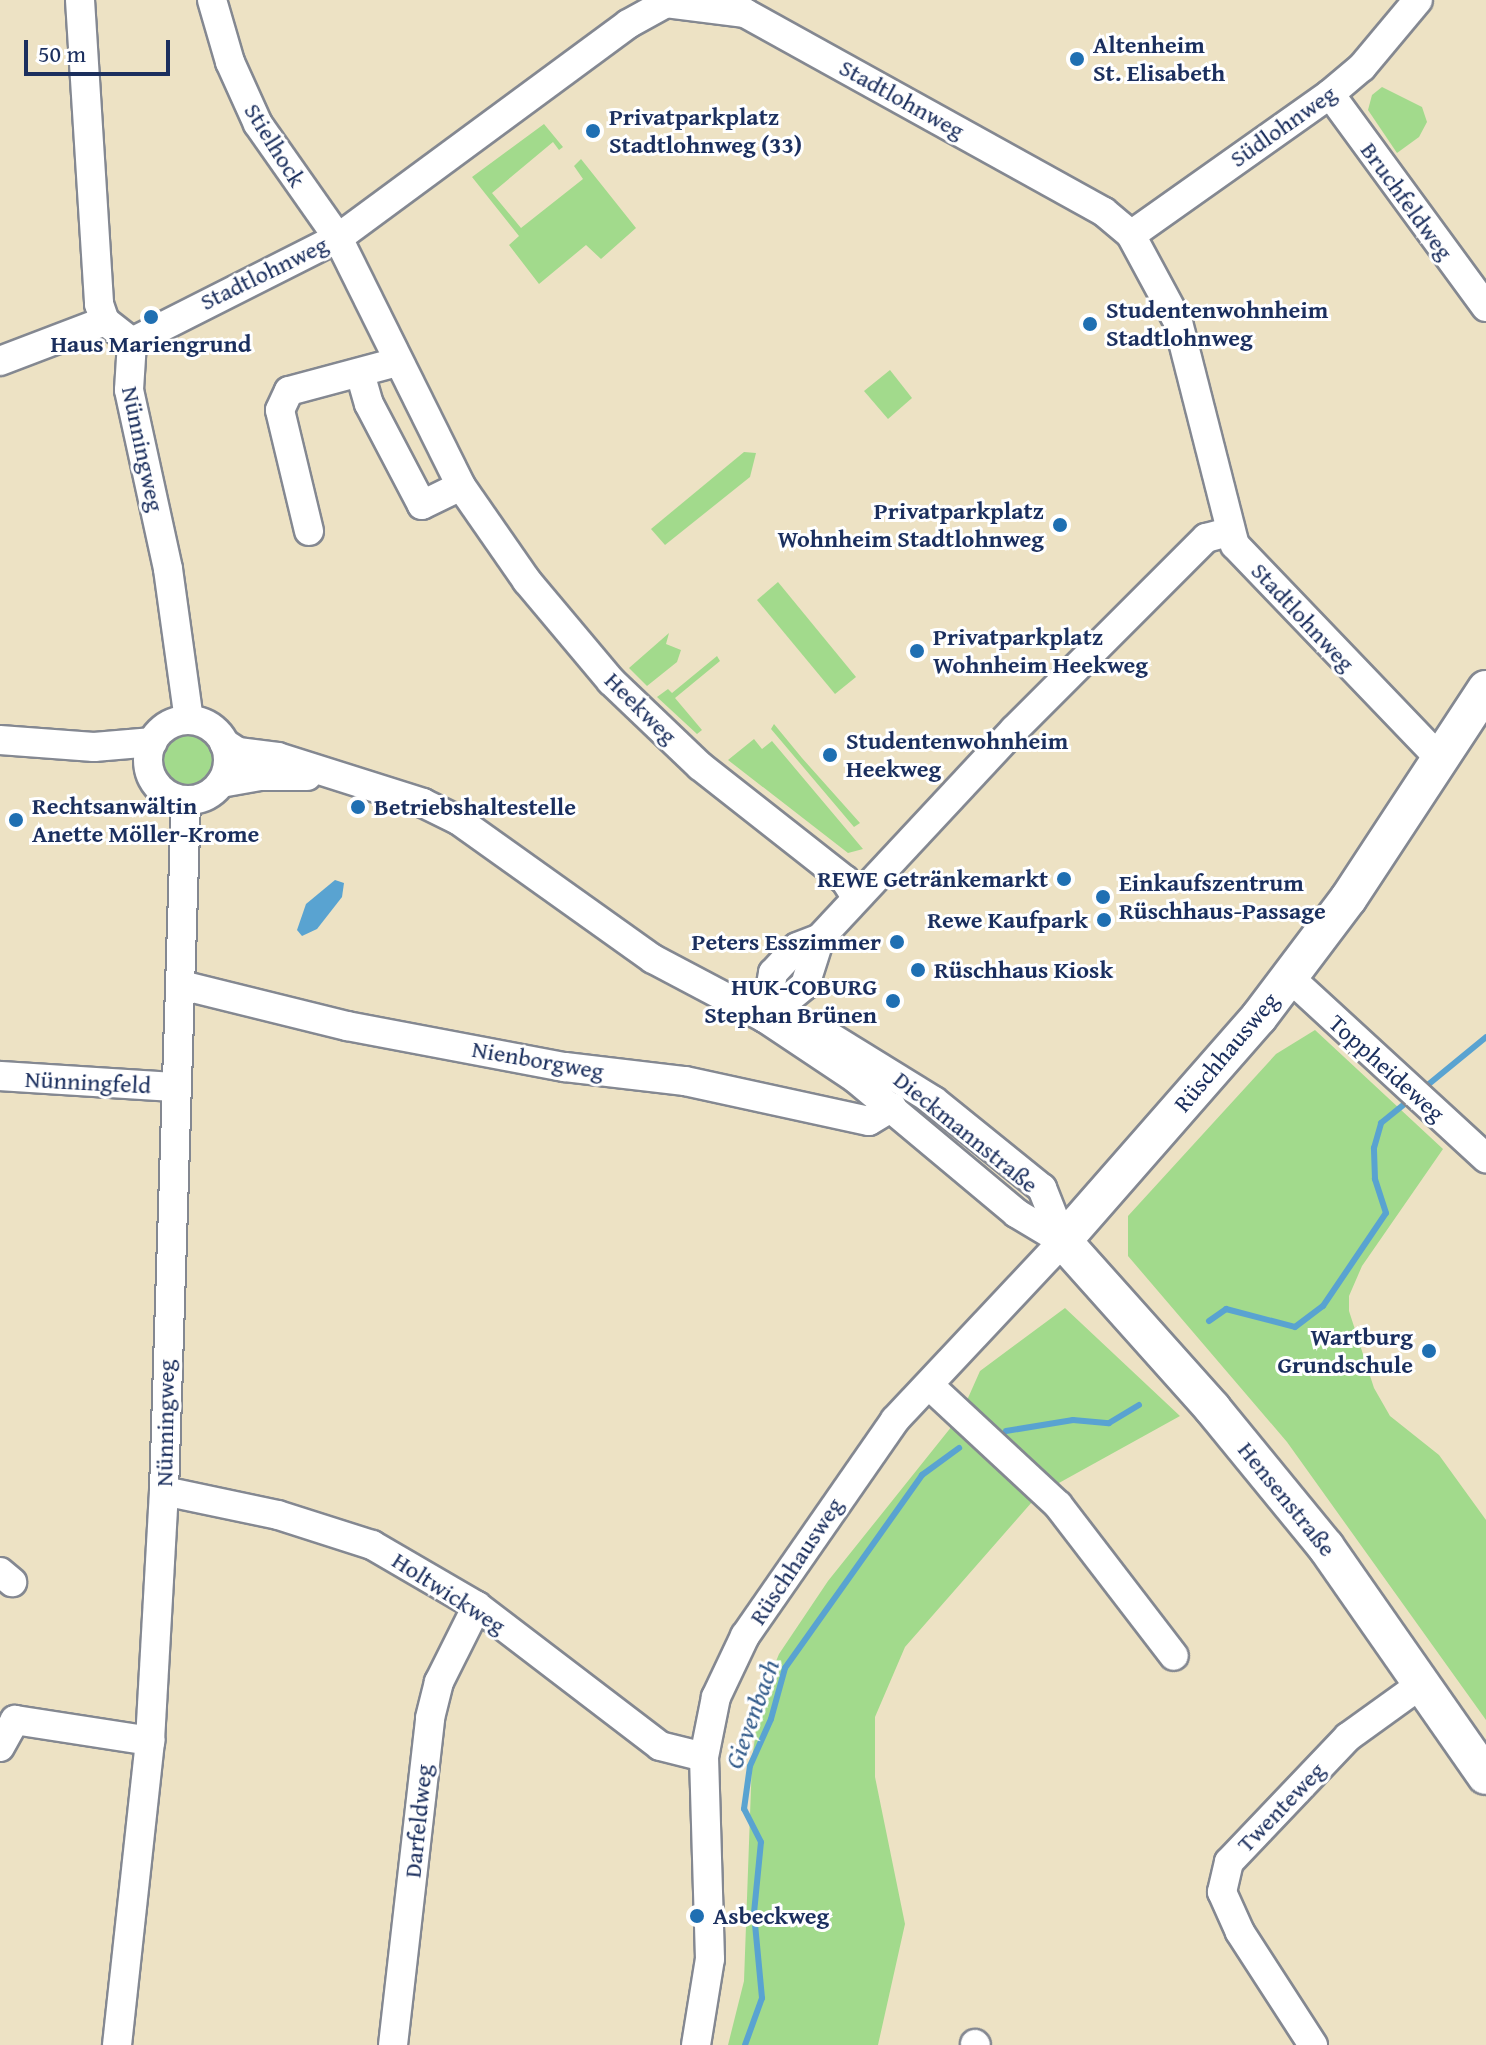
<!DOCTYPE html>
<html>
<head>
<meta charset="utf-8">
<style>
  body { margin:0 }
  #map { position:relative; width:1486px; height:2045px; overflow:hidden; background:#ede2c4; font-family:"Gentium Book Plus",serif }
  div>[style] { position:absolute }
  .green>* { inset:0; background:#a2da8c }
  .round { border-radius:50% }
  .water>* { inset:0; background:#59a3d1 }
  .stream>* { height:6px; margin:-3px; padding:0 3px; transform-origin:3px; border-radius:3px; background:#59a3d1 }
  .roads { filter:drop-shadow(2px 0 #848891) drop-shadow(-2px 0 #848891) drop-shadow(0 2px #848891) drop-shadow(0 -2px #848891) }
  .minor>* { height:28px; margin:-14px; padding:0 14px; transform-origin:14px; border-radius:14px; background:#fff }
  .minor>.ring { margin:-14px; padding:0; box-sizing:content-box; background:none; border:28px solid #fff; border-radius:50% }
  .major>* { height:36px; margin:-18px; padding:0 18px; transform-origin:18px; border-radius:18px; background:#fff }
  .dots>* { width:22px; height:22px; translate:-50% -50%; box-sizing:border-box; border:4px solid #fff; border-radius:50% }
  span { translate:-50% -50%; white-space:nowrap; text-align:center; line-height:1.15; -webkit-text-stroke:6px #fff; paint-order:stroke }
  .poi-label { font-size:24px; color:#1b2f5e; font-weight:700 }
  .left { translate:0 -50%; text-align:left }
  .right { translate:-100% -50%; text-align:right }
  .street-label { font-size:24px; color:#1b2f5e }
  .water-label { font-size:26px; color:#345d8c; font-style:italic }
  .scale { position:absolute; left:24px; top:40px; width:146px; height:36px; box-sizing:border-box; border:4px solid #1b2f5e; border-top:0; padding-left:10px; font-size:24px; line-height:28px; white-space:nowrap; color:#1b2f5e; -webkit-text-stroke:6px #fff; paint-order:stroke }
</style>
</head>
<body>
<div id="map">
  <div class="green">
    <i style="clip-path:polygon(1382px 87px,1422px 107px,1427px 122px,1419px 137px,1397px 153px,1368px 110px,1372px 95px)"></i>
    <i style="clip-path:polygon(544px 124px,563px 147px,559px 150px,553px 142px,492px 193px,521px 228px,583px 179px,574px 166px,581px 159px,636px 228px,601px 259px,586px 245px,539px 284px,509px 245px,519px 236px,472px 177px)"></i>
    <i style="clip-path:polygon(890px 370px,912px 398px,888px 419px,864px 391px)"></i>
    <i style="clip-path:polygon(744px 452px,756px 453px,750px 477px,665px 545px,651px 529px)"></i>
    <i style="clip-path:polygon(778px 582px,856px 677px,835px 694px,757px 600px)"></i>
    <i style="clip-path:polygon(669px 633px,666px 644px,681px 650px,677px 662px,647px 686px,629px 668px)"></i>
    <i style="clip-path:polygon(717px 656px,720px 661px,675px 698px,702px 730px,697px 734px,657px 697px,668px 689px,672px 693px)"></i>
    <i style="clip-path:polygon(774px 724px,802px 758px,860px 823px,854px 827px,771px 729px)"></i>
    <i class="round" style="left:162px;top:734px;width:52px;height:52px"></i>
    <i style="clip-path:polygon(754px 739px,762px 749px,772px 741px,863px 849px,848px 853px,728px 760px)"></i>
    <i style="clip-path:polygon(1315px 1030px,1443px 1149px,1362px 1266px,1349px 1296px,1349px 1311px,1374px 1388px,1390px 1416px,1439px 1455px,1486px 1520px,1486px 1720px,1287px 1442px,1128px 1256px,1128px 1216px,1276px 1054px)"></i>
    <i style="clip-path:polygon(1065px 1308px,1180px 1416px,1039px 1494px,905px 1647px,875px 1717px,875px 1777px,905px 1924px,878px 2045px,728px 2045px,744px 1981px,752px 1760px,760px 1700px,779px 1654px,828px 1581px,960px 1416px,980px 1371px)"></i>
  </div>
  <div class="water">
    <i style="clip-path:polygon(335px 880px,344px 883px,342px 897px,317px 929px,302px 936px,297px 930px,306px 904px)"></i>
  </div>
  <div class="stream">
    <i style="left:1424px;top:1088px;width:80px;rotate:-39.4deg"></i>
    <i style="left:1209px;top:1321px;width:21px;rotate:-35deg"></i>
    <i style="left:1226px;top:1309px;width:71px;rotate:14.6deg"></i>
    <i style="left:1295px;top:1327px;width:35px;rotate:-37deg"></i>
    <i style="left:1323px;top:1306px;width:112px;rotate:-55.9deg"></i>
    <i style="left:1386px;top:1213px;width:36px;rotate:-108deg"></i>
    <i style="left:1375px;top:1179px;width:31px;rotate:-92deg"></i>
    <i style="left:1374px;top:1148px;width:26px;rotate:-74deg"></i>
    <i style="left:1381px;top:1123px;width:36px;rotate:-39deg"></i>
    <i style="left:1006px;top:1431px;width:68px;rotate:-9.3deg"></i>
    <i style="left:1073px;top:1420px;width:36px;rotate:5deg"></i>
    <i style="left:1109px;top:1423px;width:35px;rotate:-31deg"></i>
    <i style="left:745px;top:2045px;width:50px;rotate:-70.1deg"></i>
    <i style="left:762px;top:1998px;width:85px;rotate:-95.4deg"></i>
    <i style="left:754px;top:1913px;width:71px;rotate:-84.4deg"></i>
    <i style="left:761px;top:1842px;width:37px;rotate:-117deg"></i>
    <i style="left:744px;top:1809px;width:43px;rotate:-82.1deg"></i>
    <i style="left:750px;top:1766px;width:51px;rotate:-65.9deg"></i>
    <i style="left:771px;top:1719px;width:53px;rotate:-74.6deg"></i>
    <i style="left:785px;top:1668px;width:237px;rotate:-54.6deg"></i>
    <i style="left:922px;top:1475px;width:46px;rotate:-36.1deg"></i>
  </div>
  <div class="roads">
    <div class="minor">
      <i style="left:80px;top:0;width:305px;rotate:86.4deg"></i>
      <i style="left:99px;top:304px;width:18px;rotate:71deg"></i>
      <i style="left:105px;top:321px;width:34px;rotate:38deg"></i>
      <i style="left:212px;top:0;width:65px;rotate:73.8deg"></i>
      <i style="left:230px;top:62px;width:68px;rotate:65.7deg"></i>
      <i style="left:258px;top:124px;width:139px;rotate:54.9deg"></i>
      <i style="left:338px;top:238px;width:277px;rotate:63.6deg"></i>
      <i style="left:461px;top:486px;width:116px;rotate:55.2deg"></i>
      <i style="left:527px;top:581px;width:131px;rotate:50deg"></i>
      <i style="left:611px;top:681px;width:123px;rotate:43.7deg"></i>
      <i style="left:700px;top:766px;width:184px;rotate:38.2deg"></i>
      <i style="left:845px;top:880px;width:20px;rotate:57deg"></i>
      <i style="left:1330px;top:94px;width:264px;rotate:53.8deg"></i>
      <i style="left:1131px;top:235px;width:244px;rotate:-35.3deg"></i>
      <i style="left:1330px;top:94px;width:42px;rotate:-40.2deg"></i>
      <i style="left:1362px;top:67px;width:87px;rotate:-50.1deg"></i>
      <i style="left:132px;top:342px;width:231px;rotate:-26.8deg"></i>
      <i style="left:338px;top:238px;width:360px;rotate:-36.4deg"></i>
      <i style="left:628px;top:24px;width:43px;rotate:-28.9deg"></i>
      <i style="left:666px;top:3px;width:80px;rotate:7.2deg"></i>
      <i style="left:745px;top:13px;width:410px;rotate:29deg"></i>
      <i style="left:1104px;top:212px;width:35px;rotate:40deg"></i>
      <i style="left:1131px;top:235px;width:99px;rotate:61.6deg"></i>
      <i style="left:1178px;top:322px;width:230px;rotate:75.7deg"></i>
      <i style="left:1235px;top:545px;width:296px;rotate:46.2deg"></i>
      <i style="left:132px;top:342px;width:48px;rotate:93.6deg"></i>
      <i style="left:129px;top:390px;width:183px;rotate:77.7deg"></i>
      <i style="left:168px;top:569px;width:152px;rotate:82.1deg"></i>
      <i style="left:0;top:361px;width:112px;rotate:-20.9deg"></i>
      <i style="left:360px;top:373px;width:32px;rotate:74deg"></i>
      <i style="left:369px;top:404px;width:114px;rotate:62.3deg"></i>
      <i style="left:422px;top:505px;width:43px;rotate:-26deg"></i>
      <i style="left:309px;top:531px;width:124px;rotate:-103.5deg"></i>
      <i style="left:280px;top:410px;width:21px;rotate:-65deg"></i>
      <i style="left:289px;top:391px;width:112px;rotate:-15deg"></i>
      <i class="ring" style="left:148px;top:720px;width:52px;height:52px"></i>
      <i style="left:0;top:740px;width:94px;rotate:4.3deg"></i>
      <i style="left:94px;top:747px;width:59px;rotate:-4.8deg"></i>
      <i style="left:224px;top:743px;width:17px;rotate:33deg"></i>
      <i style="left:238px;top:752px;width:40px;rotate:7.1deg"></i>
      <i style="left:278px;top:757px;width:152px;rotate:17.6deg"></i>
      <i style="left:423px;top:803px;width:39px;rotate:26deg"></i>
      <i style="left:458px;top:820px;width:239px;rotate:35.5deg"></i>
      <i style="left:653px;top:959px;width:127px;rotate:27.8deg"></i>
      <i style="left:765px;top:1018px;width:110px;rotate:33.8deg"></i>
      <i style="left:856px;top:1079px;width:209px;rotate:39.9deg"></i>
      <i style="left:1016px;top:1213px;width:55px;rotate:30.8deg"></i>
      <i style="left:221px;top:783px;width:40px;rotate:-10deg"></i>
      <i style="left:260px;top:776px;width:47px"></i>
      <i style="left:1289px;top:977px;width:268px;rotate:42.6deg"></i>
      <i style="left:181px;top:985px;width:171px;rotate:13.9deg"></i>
      <i style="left:347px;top:1026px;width:222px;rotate:10.7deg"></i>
      <i style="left:565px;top:1067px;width:121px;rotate:6.7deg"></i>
      <i style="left:685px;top:1081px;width:188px;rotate:12.3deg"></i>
      <i style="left:869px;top:1121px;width:27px;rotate:-31deg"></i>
      <i style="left:765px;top:1018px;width:46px;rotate:-79.9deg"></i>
      <i style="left:773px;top:973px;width:35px;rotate:-47deg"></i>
      <i style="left:797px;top:947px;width:25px;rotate:-21deg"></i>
      <i style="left:820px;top:938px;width:284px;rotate:-47deg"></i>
      <i style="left:1014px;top:730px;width:272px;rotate:-45deg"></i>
      <i style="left:1206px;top:538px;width:24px;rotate:-15deg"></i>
      <i style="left:765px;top:1018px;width:52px;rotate:-39.5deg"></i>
      <i style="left:805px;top:985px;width:49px;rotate:-72.3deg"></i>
      <i style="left:781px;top:1022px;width:44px;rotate:14.3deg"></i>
      <i style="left:824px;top:1033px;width:129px;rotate:31.7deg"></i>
      <i style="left:934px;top:1101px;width:139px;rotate:38.9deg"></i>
      <i style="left:1042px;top:1188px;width:57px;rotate:68.4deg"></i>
      <i style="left:0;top:1076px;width:176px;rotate:3.6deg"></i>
      <i style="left:931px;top:1387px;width:173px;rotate:42.9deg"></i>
      <i style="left:1058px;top:1505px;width:190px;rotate:52.5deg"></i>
      <i style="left:164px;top:1491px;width:116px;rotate:11.9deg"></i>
      <i style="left:278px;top:1515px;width:99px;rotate:17.7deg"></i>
      <i style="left:372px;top:1545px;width:121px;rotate:30.2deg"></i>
      <i style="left:477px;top:1606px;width:230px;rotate:37.4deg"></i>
      <i style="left:660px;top:1746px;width:45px;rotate:14deg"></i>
      <i style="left:0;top:1572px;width:16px;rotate:40deg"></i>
      <i style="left:0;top:1747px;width:31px;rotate:-61deg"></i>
      <i style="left:15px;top:1720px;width:137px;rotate:8.8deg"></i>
      <i style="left:975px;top:2044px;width:1px;rotate:45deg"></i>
      <i style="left:117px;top:2045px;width:306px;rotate:-83.8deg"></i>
      <i style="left:150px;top:1741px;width:250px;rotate:-86.8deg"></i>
      <i style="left:164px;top:1491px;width:691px;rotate:-88.18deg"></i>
      <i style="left:393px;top:2045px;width:329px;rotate:-83.5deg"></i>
      <i style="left:430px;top:1718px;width:37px;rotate:-76deg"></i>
      <i style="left:439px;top:1682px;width:85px;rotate:-63.4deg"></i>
      <i style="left:696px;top:2045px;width:87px;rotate:-80.8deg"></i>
      <i style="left:710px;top:1959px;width:202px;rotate:-91.7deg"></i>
      <i style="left:704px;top:1757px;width:61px;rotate:-78.7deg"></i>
      <i style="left:716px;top:1697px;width:68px;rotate:-64.6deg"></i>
      <i style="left:745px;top:1636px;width:263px;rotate:-55.2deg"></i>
      <i style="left:895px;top:1420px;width:245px;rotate:-46.8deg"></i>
      <i style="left:1313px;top:2045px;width:135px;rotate:-122.9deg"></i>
      <i style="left:1240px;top:1932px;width:44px;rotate:-114.2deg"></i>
      <i style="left:1222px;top:1892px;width:31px;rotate:-77deg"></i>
      <i style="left:1229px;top:1862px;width:173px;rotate:-46.4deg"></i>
      <i style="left:1348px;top:1737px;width:92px;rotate:-35.8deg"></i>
    </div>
    <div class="major">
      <i style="left:1486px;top:689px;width:251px;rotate:123.3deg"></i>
      <i style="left:1348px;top:899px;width:148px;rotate:127deg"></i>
      <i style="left:1259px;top:1017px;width:298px;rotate:131.2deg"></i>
      <i style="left:1063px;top:1241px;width:225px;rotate:48.2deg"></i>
      <i style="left:1213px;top:1409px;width:178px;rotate:50.7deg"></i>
      <i style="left:1326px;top:1547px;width:279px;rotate:55.1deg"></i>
    </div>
  </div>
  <div class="dots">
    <i style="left:1077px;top:59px;background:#1f6fb2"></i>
    <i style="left:593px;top:131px;background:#1f6fb2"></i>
    <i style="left:151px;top:317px;background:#1f6fb2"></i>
    <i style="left:1090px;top:324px;background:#1f6fb2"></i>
    <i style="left:1060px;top:525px;background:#1f6fb2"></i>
    <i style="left:917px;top:651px;background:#1f6fb2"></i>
    <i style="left:830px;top:755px;background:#1f6fb2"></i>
    <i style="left:358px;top:807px;background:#1f6fb2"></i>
    <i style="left:16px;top:820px;background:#1f6fb2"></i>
    <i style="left:1064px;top:879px;background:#1f6fb2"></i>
    <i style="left:1103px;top:897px;background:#1f6fb2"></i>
    <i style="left:1104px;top:920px;background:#1f6fb2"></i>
    <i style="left:897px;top:942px;background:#1f6fb2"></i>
    <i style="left:918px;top:970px;background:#1f6fb2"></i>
    <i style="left:893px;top:1001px;background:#1f6fb2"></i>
    <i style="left:1429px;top:1351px;background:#1f6fb2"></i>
    <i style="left:697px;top:1916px;background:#1f6fb2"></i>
  </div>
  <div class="poi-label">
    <span class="left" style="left:1093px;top:59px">Altenheim<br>St. Elisabeth</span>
    <span class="left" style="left:609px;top:131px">Privatparkplatz<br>Stadtlohnweg (33)</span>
    <span class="left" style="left:1106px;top:324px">Studentenwohnheim<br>Stadtlohnweg</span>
    <span style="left:151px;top:344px">Haus Mariengrund</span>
    <span class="right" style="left:1044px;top:525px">Privatparkplatz<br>Wohnheim Stadtlohnweg</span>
    <span class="left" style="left:933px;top:651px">Privatparkplatz<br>Wohnheim Heekweg</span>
    <span class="left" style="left:846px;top:755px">Studentenwohnheim<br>Heekweg</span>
    <span class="left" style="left:32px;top:820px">Rechtsanwältin<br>Anette Möller-Krome</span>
    <span class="left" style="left:374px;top:807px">Betriebshaltestelle</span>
    <span class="right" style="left:1048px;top:879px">REWE Getränkemarkt</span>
    <span class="left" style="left:1119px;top:897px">Einkaufszentrum<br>Rüschhaus-Passage</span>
    <span class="right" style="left:1088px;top:920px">Rewe Kaufpark</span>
    <span class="right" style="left:881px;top:942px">Peters Esszimmer</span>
    <span class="left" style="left:934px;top:970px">Rüschhaus Kiosk</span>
    <span class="right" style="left:877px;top:1001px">HUK-COBURG<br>Stephan Brünen</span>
    <span class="right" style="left:1413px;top:1351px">Wartburg<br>Grundschule</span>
    <span class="left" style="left:713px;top:1916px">Asbeckweg</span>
  </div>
  <div class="street-label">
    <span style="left:902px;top:99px;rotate:29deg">Stadtlohnweg</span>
    <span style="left:1283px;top:126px;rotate:-35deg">Südlohnweg</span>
    <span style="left:275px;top:145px;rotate:58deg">Stielhock</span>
    <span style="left:1407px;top:201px;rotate:54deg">Bruchfeldweg</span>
    <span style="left:264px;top:273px;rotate:-26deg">Stadtlohnweg</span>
    <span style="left:143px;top:449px;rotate:78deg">Nünningweg</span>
    <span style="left:1303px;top:617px;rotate:47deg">Stadtlohnweg</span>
    <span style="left:641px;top:708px;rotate:45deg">Heekweg</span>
    <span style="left:1226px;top:1052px;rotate:-50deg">Rüschhausweg</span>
    <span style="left:538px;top:1060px;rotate:10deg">Nienborgweg</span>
    <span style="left:1387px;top:1068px;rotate:42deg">Toppheideweg</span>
    <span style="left:88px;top:1082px;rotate:3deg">Nünningfeld</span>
    <span style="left:966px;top:1132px;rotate:39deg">Dieckmannstraße</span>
    <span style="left:165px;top:1423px;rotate:-89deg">Nünningweg</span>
    <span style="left:1287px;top:1499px;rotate:51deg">Hensenstraße</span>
    <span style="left:796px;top:1561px;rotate:-56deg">Rüschhausweg</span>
    <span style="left:449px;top:1593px;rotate:33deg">Holtwickweg</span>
    <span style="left:1281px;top:1807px;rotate:-46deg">Twenteweg</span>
    <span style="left:418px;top:1821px;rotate:-84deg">Darfeldweg</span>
  </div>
  <div class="water-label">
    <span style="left:752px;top:1714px;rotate:-70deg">Gievenbach</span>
  </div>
  <div class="scale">50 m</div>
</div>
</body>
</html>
